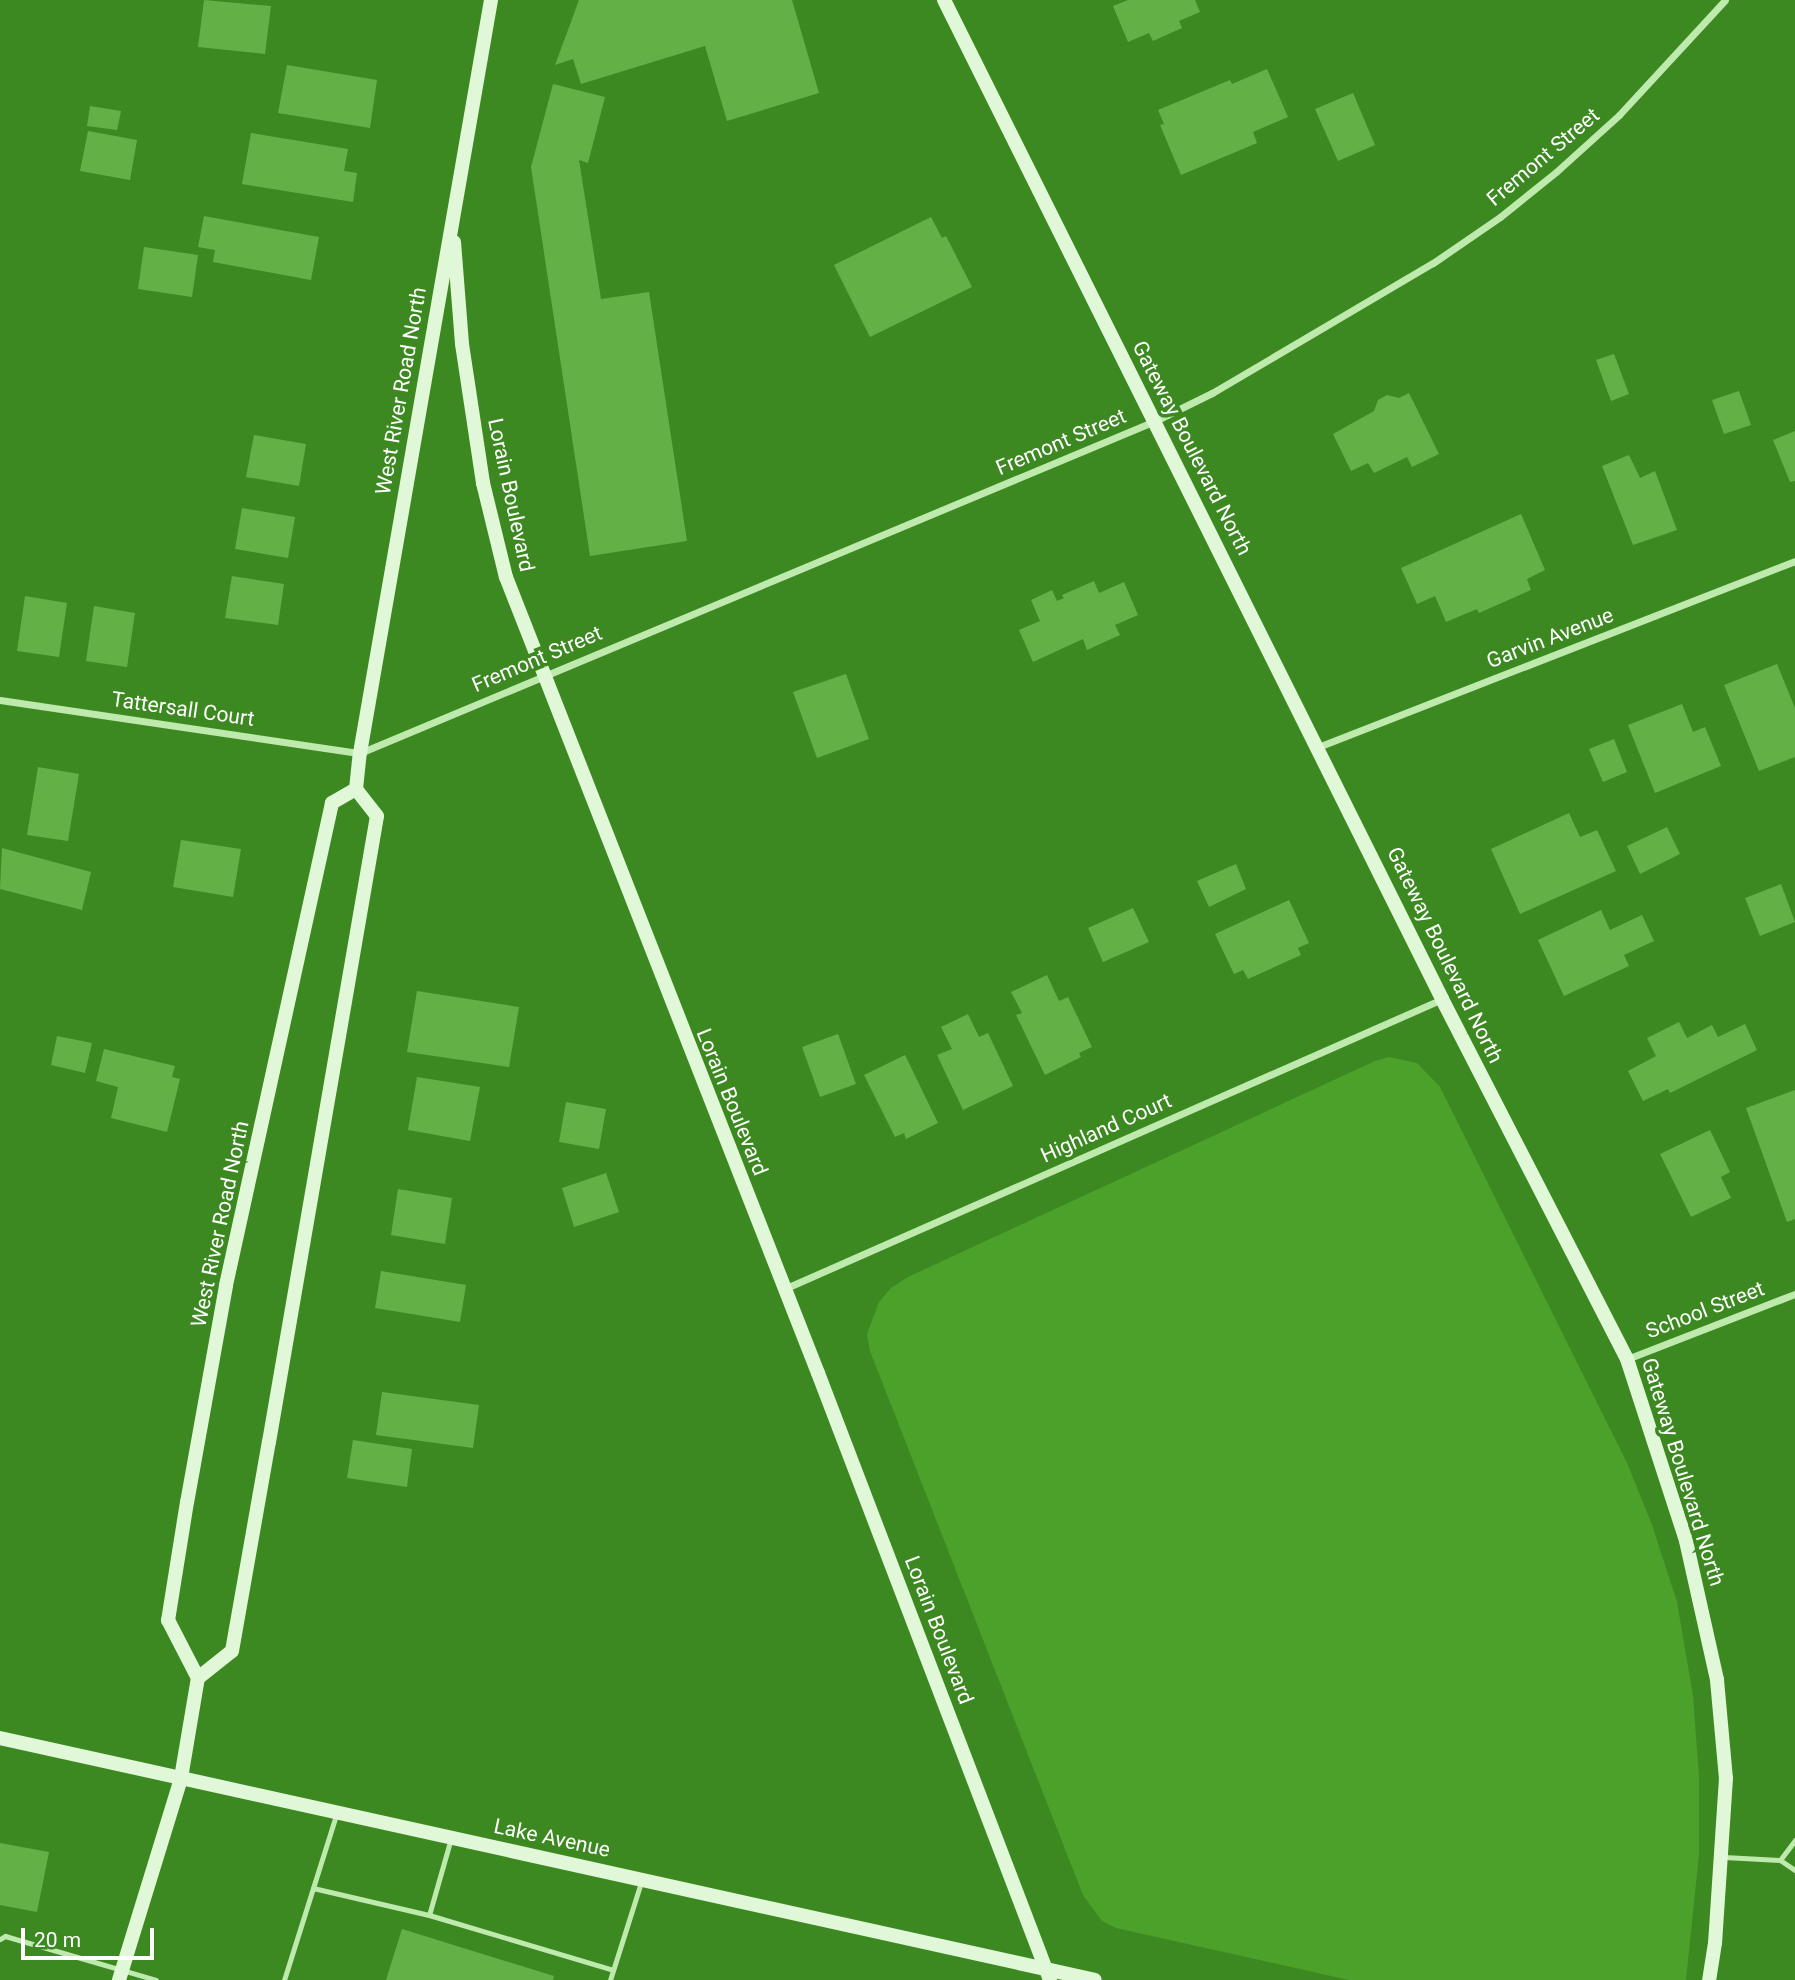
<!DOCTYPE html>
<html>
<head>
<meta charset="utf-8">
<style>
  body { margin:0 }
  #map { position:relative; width:1795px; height:1980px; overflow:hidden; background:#3d8921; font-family:Roboto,sans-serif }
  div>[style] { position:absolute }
  .green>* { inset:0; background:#4ca12b }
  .building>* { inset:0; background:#63b046 }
  .lane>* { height:5px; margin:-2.5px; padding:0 2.5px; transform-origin:2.5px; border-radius:2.5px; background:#beeaad }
  .street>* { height:7px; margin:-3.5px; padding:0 3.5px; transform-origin:3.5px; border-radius:3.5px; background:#beeaad }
  .secondary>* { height:14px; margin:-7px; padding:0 7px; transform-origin:7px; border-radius:7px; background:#e1f8d8 }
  span { translate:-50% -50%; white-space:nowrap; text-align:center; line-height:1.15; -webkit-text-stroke:7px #3d8921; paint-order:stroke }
  .street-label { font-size:21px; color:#fff }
  .scale { position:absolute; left:21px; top:1928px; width:133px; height:32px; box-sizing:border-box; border:4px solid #fff; border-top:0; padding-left:9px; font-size:21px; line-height:24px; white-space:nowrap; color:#fff; -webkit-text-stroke:5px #3d8921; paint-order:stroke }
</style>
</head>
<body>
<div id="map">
  <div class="green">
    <i style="clip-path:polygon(1389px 1057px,1417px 1063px,1440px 1087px,1627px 1463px,1652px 1525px,1677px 1602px,1693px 1696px,1699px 1777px,1699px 1854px,1686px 1980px,1349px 1980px,1116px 1928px,1102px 1921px,1083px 1895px,870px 1351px,867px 1334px,879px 1302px,891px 1288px,908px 1277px,1375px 1061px)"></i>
  </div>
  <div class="building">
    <i style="clip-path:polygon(204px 0,271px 6px,265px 54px,198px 47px)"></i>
    <i style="clip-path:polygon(579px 0,792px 0,819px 93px,727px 121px,705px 46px,581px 84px,573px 59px,555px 65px)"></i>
    <i style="clip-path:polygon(1128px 0,1195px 0,1200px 12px,1179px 21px,1182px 28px,1153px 41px,1149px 33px,1128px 42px,1113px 6px)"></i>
    <i style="clip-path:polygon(287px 65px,377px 80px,370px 128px,278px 113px)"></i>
    <i style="clip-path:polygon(1267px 69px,1288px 117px,1253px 132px,1257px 143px,1181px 175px,1160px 125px,1164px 124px,1158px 110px,1230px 80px,1232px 84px)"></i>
    <i style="clip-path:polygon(553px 84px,605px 97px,588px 163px,579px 160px,601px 299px,649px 292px,687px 541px,590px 556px,531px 167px)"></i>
    <i style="clip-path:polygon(1353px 93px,1375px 145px,1338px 161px,1315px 109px)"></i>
    <i style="clip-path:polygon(90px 106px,121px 111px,117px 130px,87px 126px)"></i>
    <i style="clip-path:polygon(88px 131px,137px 140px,130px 180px,80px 171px)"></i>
    <i style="clip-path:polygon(251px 133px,348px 149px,344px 171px,357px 173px,353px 202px,242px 184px)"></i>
    <i style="clip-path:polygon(204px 216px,319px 237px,311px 280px,213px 262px,215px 250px,198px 247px)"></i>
    <i style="clip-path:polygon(931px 217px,942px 238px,946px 236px,972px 287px,870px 337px,834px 265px)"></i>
    <i style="clip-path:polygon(144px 247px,198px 255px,192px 297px,138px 289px)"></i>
    <i style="clip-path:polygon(1614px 354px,1629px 394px,1611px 401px,1596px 360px)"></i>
    <i style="clip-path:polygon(1739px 391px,1751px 425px,1724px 434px,1712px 400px)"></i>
    <i style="clip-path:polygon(1409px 393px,1439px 454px,1412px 467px,1407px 457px,1374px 473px,1368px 463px,1351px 471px,1333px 434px,1374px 411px,1378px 400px,1387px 395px,1399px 398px)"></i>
    <i style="clip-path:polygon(1795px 431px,1795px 481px,1790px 482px,1773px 440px)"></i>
    <i style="clip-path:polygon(254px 435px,306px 444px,299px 486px,246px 477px)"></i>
    <i style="clip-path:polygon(1629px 455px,1640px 478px,1655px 471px,1677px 530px,1633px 545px,1602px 466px)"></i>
    <i style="clip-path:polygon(242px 508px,295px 517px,288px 558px,235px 549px)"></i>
    <i style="clip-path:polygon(1521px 514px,1545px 570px,1527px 579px,1531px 590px,1479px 613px,1477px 609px,1446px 622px,1435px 596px,1417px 604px,1401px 568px)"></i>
    <i style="clip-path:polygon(232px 576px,284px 584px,278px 625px,225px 618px)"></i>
    <i style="clip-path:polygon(1094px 581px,1099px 593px,1124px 582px,1138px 615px,1115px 625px,1120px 635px,1087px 650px,1083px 639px,1033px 662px,1019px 630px,1040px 621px,1031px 600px,1052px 590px,1057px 601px,1064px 598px,1062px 595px)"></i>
    <i style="clip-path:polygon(25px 596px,67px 603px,59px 657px,17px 651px)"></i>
    <i style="clip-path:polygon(94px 606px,135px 613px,127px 667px,86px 661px)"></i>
    <i style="clip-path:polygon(1777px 664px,1795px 708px,1795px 757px,1759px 771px,1724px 685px)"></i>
    <i style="clip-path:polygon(846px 674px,869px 739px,817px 758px,793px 692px)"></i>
    <i style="clip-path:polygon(1682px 704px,1693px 732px,1705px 727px,1721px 766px,1655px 793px,1628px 725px)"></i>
    <i style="clip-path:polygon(1614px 739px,1627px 772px,1603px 782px,1589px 749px)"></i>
    <i style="clip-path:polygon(38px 767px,79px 774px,68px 841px,27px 835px)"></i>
    <i style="clip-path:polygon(1569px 813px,1580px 837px,1597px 830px,1616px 871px,1520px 914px,1491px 849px)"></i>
    <i style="clip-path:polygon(1667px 827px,1680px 854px,1640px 874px,1627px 846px)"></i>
    <i style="clip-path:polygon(181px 840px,241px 849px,233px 897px,173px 887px)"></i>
    <i style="clip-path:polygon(2px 848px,91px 872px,82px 910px,0 889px)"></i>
    <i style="clip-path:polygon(1236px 864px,1246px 889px,1209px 907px,1197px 881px)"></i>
    <i style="clip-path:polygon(1781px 884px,1795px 922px,1760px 936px,1745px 898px)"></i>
    <i style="clip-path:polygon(1289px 900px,1309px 943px,1298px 948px,1301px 955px,1248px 979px,1243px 970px,1234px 974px,1215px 934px)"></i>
    <i style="clip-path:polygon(1133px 908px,1149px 942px,1103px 962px,1088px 928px)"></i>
    <i style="clip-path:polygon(1601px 910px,1610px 930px,1642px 915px,1654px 941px,1624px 955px,1629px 966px,1564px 996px,1538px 940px)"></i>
    <i style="clip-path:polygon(1047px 975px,1059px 1001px,1068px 997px,1092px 1047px,1079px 1053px,1081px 1057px,1045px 1075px,1016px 1015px,1022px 1013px,1011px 992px)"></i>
    <i style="clip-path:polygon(417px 991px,519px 1007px,509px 1067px,407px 1052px)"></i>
    <i style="clip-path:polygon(968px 1014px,979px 1037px,988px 1033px,1013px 1086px,963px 1110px,937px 1055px,952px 1049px,941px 1027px)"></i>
    <i style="clip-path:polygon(1679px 1022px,1687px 1038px,1712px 1025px,1718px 1037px,1745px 1024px,1757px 1050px,1670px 1093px,1668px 1089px,1643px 1101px,1628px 1071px,1656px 1056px,1647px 1038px)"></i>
    <i style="clip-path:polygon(838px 1034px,856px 1084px,820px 1097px,802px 1047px)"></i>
    <i style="clip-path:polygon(57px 1036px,92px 1043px,85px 1073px,51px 1065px)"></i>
    <i style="clip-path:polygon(104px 1049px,175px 1066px,172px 1077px,180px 1079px,167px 1132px,111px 1118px,118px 1087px,96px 1081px)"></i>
    <i style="clip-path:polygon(905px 1055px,938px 1123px,906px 1139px,904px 1133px,895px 1137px,864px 1075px)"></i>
    <i style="clip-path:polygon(417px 1077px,480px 1087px,470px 1141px,408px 1130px)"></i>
    <i style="clip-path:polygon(1795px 1090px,1795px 1219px,1787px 1222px,1746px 1108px)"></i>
    <i style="clip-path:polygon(566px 1102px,606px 1109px,599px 1149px,559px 1142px)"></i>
    <i style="clip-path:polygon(1710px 1130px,1730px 1172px,1721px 1177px,1731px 1198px,1691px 1217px,1660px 1154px)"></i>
    <i style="clip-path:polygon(606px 1173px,619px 1212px,574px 1227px,562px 1188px)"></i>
    <i style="clip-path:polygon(398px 1189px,452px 1198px,445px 1244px,391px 1235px)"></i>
    <i style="clip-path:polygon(381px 1271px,466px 1285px,460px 1322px,375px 1308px)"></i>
    <i style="clip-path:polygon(382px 1392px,479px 1405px,473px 1448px,376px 1435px)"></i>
    <i style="clip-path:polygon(353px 1440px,412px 1449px,407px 1487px,347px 1478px)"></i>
    <i style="clip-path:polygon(0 1843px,49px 1852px,37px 1912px,0 1905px)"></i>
    <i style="clip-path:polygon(402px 1929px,554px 1976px,553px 1980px,386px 1980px)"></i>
  </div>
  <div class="lane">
    <i style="left:451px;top:1838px;width:80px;rotate:105.9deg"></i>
    <i style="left:429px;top:1915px;width:192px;rotate:16.6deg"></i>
    <i style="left:1724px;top:1857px;width:56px;rotate:3.1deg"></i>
    <i style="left:1780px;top:1860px;width:18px;rotate:34deg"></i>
    <i style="left:1780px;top:1860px;width:25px;rotate:-53deg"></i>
    <i style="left:313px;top:1888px;width:119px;rotate:13.1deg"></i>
    <i style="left:0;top:1939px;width:6px;rotate:-31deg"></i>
    <i style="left:5px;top:1936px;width:157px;rotate:16.2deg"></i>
    <i style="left:284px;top:1980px;width:173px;rotate:-72.5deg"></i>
    <i style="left:610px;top:1980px;width:103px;rotate:-72.4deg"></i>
  </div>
  <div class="street">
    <i style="left:0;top:700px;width:364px;rotate:8.4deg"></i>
    <i style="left:360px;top:753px;width:862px;rotate:-22.67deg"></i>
    <i style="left:1155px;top:421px;width:64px;rotate:-26.2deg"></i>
    <i style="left:1212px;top:393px;width:256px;rotate:-30.5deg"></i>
    <i style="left:1433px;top:263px;width:81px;rotate:-34.5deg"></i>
    <i style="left:1500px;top:217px;width:72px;rotate:-38.8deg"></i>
    <i style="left:1556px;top:172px;width:85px;rotate:-42.1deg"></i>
    <i style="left:1619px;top:115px;width:156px;rotate:-47.3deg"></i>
    <i style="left:1318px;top:747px;width:512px;rotate:-21.3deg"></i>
    <i style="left:784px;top:1289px;width:719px;rotate:-23.78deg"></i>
    <i style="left:1627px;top:1359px;width:180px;rotate:-21.2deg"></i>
  </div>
  <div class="secondary">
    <i style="left:944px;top:0;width:1116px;rotate:63.5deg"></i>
    <i style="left:1442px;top:999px;width:405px;rotate:62.8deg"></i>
    <i style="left:1627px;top:1359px;width:191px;rotate:72deg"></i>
    <i style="left:1686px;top:1541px;width:142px;rotate:77.4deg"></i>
    <i style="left:1717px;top:1680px;width:98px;rotate:84.8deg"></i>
    <i style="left:1726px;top:1778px;width:165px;rotate:93.8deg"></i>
    <i style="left:1715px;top:1943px;width:37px;rotate:99deg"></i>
    <i style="left:454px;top:242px;width:102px;rotate:85.5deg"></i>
    <i style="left:462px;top:344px;width:141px;rotate:81.4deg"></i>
    <i style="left:483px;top:483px;width:97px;rotate:76.3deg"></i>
    <i style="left:506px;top:577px;width:855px;rotate:68.6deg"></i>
    <i style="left:818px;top:1373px;width:650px;rotate:69.08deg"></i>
    <i style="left:356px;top:789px;width:28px;rotate:150deg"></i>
    <i style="left:332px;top:803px;width:494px;rotate:102.4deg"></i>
    <i style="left:226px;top:1286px;width:219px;rotate:100.2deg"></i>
    <i style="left:187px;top:1502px;width:120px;rotate:99.1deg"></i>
    <i style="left:168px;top:1620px;width:65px;rotate:62.7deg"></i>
    <i style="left:198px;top:1678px;width:43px;rotate:-38.5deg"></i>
    <i style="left:232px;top:1651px;width:212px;rotate:-80deg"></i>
    <i style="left:269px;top:1442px;width:635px;rotate:-80.21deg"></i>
    <i style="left:377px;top:816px;width:34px;rotate:-128deg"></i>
    <i style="left:356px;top:789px;width:36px;rotate:-84deg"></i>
    <i style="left:360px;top:753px;width:764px;rotate:-80.13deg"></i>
    <i style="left:0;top:1738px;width:1121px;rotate:12.46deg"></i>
    <i style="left:119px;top:1980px;width:211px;rotate:-72.9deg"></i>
    <i style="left:181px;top:1778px;width:101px;rotate:-80.4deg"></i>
  </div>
  <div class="street-label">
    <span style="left:1543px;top:157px;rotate:-40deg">Fremont Street</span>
    <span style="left:401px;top:391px;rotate:-80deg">West River Road North</span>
    <span style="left:1061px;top:442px;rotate:-23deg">Fremont Street</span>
    <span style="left:1192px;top:448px;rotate:63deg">Gateway Boulevard North</span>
    <span style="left:511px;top:495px;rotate:78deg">Lorain Boulevard</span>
    <span style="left:1550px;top:638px;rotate:-21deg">Garvin Avenue</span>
    <span style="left:537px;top:659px;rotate:-23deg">Fremont Street</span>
    <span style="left:183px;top:709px;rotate:8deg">Tattersall Court</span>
    <span style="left:1445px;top:955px;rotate:64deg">Gateway Boulevard North</span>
    <span style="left:732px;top:1102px;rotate:68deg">Lorain Boulevard</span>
    <span style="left:1106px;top:1128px;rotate:-24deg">Highland Court</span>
    <span style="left:220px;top:1224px;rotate:-78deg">West River Road North</span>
    <span style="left:1705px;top:1310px;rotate:-21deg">School Street</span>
    <span style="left:1683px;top:1472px;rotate:73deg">Gateway Boulevard North</span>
    <span style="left:939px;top:1630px;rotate:69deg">Lorain Boulevard</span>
    <span style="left:552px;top:1838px;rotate:12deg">Lake Avenue</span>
  </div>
  <div class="scale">20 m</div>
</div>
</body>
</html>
